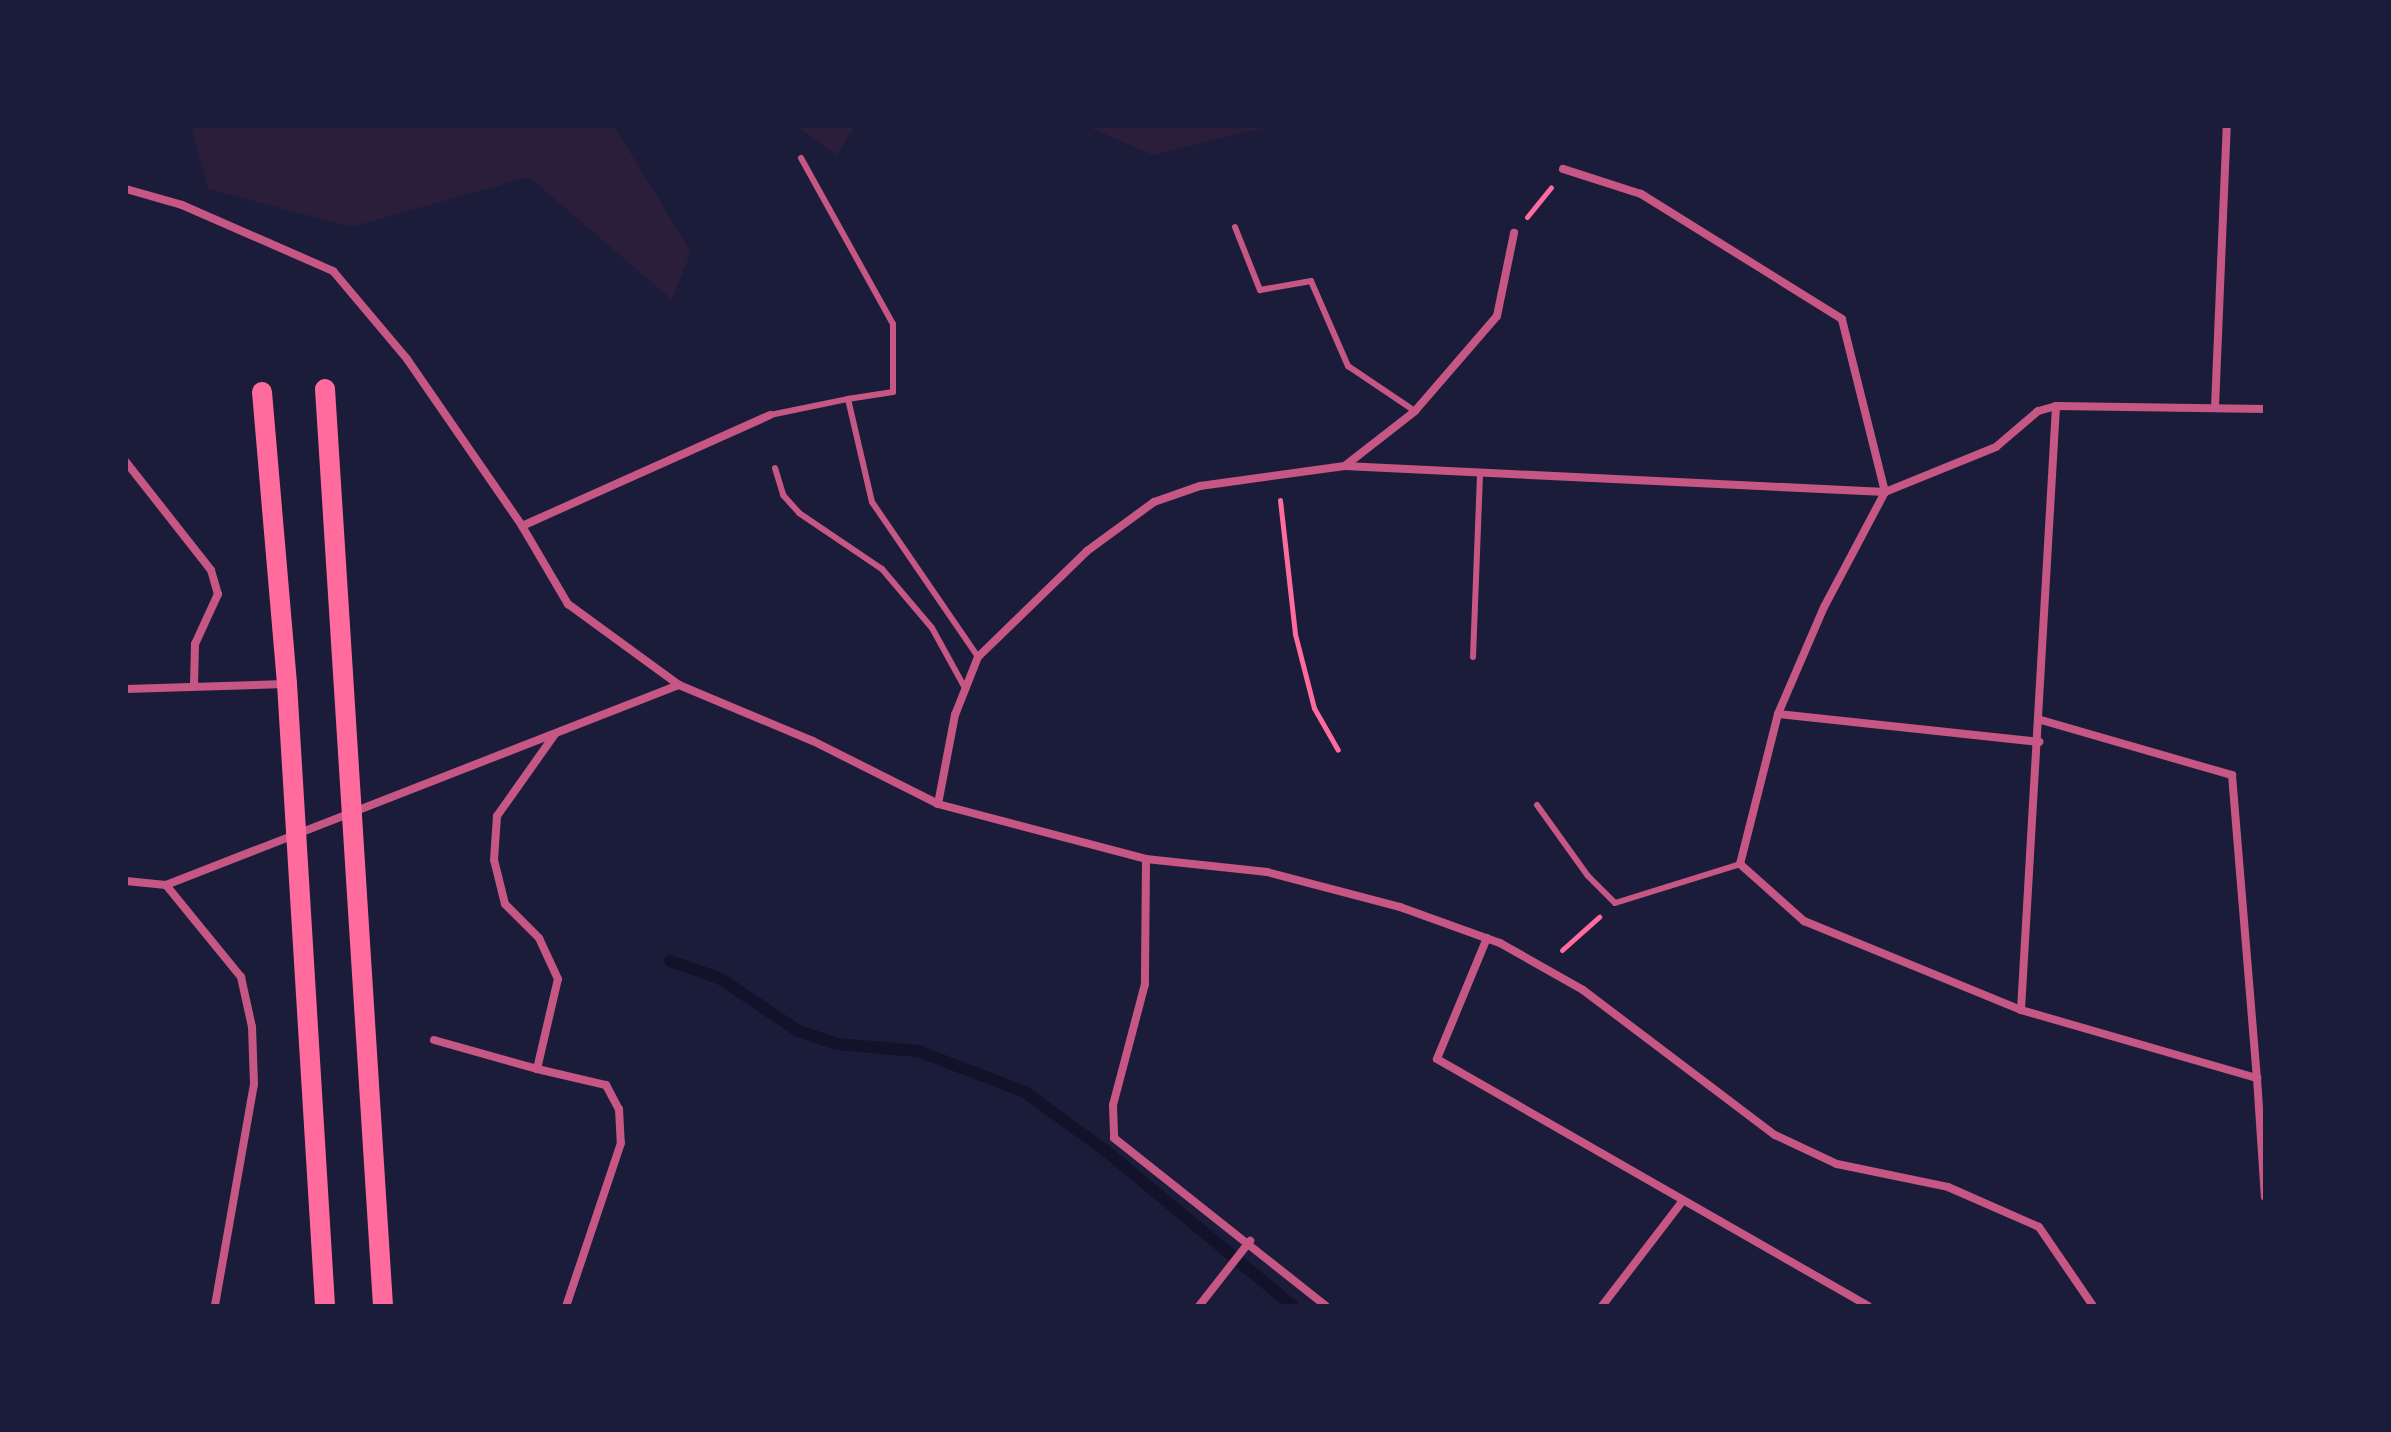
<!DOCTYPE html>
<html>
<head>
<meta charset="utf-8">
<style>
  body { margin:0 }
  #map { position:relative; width:2391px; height:1432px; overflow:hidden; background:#1b1b3a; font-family:Helvetica,sans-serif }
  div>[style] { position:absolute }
  .green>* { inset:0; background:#2a1e3b }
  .stream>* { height:12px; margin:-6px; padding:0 6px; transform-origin:6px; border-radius:6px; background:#12122b }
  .path>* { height:5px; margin:-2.5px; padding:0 2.5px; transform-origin:2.5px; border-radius:2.5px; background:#ff6b9d }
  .service>* { height:6px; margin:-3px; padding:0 3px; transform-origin:3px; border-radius:3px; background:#c65784 }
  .minor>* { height:8px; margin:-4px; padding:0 4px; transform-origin:4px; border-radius:4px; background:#c65784 }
  .primary>* { height:20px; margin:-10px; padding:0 10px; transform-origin:10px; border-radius:10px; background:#ff6b9d }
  span { translate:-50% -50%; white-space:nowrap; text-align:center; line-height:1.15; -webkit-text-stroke:6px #1b1b3a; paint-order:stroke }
  .frame { position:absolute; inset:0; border:128px solid #1b1b3a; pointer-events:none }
</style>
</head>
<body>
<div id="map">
  <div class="green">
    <i style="clip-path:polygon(191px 126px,614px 126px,691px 252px,672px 300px,529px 177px,351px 227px,208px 189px)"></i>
    <i style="clip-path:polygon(797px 126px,855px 126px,836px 155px)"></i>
    <i style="clip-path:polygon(1086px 126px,1272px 126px,1153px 155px)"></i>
  </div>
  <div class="stream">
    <i style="left:670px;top:961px;width:54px;rotate:19.4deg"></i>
    <i style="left:721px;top:979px;width:93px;rotate:34deg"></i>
    <i style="left:798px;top:1031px;width:41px;rotate:18.4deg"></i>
    <i style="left:837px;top:1044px;width:81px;rotate:4.9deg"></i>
    <i style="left:918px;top:1051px;width:115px;rotate:21deg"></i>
    <i style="left:1025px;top:1092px;width:100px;rotate:36.1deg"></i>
    <i style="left:1106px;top:1151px;width:243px;rotate:39.7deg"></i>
  </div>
  <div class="path">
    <i style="left:1527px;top:217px;width:38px;rotate:-51deg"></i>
    <i style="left:1280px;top:500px;width:135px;rotate:83.6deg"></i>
    <i style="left:1295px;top:634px;width:76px;rotate:75.6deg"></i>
    <i style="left:1314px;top:708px;width:48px;rotate:60.3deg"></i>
    <i style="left:1562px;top:950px;width:50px;rotate:-41.7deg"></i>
  </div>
  <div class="service">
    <i style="left:801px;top:158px;width:190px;rotate:61deg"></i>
    <i style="left:893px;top:324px;width:68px;rotate:90deg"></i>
    <i style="left:893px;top:392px;width:46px;rotate:171.2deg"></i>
    <i style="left:1235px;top:227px;width:68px;rotate:68.4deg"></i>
    <i style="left:1260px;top:290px;width:52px;rotate:-10deg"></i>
    <i style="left:1311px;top:281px;width:93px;rotate:66.5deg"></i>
    <i style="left:1348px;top:366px;width:81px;rotate:33.9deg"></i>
    <i style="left:770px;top:415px;width:80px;rotate:-11.6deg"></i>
    <i style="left:848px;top:399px;width:106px;rotate:76.9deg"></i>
    <i style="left:872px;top:502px;width:188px;rotate:55.6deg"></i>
    <i style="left:775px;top:468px;width:28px;rotate:73deg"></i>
    <i style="left:783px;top:495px;width:24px;rotate:48deg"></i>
    <i style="left:799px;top:513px;width:100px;rotate:34deg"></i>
    <i style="left:882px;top:569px;width:77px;rotate:49.7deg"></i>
    <i style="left:932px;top:628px;width:68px;rotate:61.2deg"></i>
    <i style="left:1473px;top:657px;width:185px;rotate:-87.8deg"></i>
    <i style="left:1537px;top:805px;width:87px;rotate:54.3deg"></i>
    <i style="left:1588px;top:876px;width:38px;rotate:45deg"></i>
    <i style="left:1615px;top:903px;width:131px;rotate:-17.3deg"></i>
  </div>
  <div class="minor">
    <i style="left:126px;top:189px;width:58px;rotate:15.9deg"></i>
    <i style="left:182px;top:205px;width:165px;rotate:23.6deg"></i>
    <i style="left:333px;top:271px;width:115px;rotate:49.9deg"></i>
    <i style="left:407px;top:359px;width:203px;rotate:55.4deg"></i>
    <i style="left:522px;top:526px;width:91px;rotate:59.5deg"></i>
    <i style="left:568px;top:604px;width:137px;rotate:36.1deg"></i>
    <i style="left:679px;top:685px;width:145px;rotate:22.7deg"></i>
    <i style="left:813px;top:741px;width:140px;rotate:26.7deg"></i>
    <i style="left:938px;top:804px;width:215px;rotate:14.8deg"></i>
    <i style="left:1146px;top:859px;width:122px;rotate:6.1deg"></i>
    <i style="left:1267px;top:872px;width:138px;rotate:14.7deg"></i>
    <i style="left:1400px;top:907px;width:106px;rotate:19.8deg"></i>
    <i style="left:1500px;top:943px;width:95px;rotate:29.5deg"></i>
    <i style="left:1583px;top:990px;width:241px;rotate:37.1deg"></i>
    <i style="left:1775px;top:1135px;width:68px;rotate:25.1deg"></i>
    <i style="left:1837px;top:1164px;width:113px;rotate:11.7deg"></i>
    <i style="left:1948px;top:1187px;width:99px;rotate:23.7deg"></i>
    <i style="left:2039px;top:1227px;width:96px;rotate:55.6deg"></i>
    <i style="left:2215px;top:407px;width:281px;rotate:-87.6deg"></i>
    <i style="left:2265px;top:409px;width:209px;rotate:-179.2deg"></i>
    <i style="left:2056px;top:406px;width:19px;rotate:164deg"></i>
    <i style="left:2038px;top:411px;width:55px;rotate:139.4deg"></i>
    <i style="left:1996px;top:447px;width:120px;rotate:157.9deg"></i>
    <i style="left:1885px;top:492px;width:130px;rotate:117.9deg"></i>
    <i style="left:1824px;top:607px;width:116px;rotate:113.3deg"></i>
    <i style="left:1778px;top:714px;width:155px;rotate:104.2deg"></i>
    <i style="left:1740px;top:864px;width:86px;rotate:41.7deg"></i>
    <i style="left:1804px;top:921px;width:235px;rotate:22.3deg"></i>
    <i style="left:2021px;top:1010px;width:246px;rotate:16.1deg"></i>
    <i style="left:2257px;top:1078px;width:119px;rotate:86.2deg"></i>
    <i style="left:126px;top:462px;width:137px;rotate:51.8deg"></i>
    <i style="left:211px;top:570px;width:25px;rotate:74deg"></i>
    <i style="left:218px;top:594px;width:55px;rotate:114.7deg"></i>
    <i style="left:195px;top:644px;width:41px;rotate:91.4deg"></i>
    <i style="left:1346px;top:465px;width:88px;rotate:-38deg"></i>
    <i style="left:1415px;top:411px;width:125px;rotate:-49.2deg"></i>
    <i style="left:1497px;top:316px;width:85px;rotate:-78.4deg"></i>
    <i style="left:522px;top:526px;width:272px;rotate:-24.1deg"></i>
    <i style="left:126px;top:689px;width:160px;rotate:-1.8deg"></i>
    <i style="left:1778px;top:714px;width:263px;rotate:6.1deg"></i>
    <i style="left:2041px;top:720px;width:199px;rotate:16.1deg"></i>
    <i style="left:2232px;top:775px;width:304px;rotate:85.3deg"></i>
    <i style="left:938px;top:804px;width:91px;rotate:-79.2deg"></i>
    <i style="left:955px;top:715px;width:62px;rotate:-68.4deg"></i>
    <i style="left:978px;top:657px;width:152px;rotate:-44.2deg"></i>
    <i style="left:1087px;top:551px;width:83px;rotate:-36.2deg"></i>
    <i style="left:1154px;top:502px;width:49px;rotate:-19.2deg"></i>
    <i style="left:1200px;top:486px;width:146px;rotate:-7.9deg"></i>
    <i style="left:1345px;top:466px;width:541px;rotate:2.76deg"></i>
    <i style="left:1885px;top:492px;width:178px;rotate:-104deg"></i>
    <i style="left:1842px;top:319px;width:237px;rotate:-148.1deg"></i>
    <i style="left:1641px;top:194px;width:82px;rotate:-162.2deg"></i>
    <i style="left:1146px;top:859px;width:125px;rotate:90.5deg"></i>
    <i style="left:1145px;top:984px;width:125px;rotate:104.8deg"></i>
    <i style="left:1113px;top:1105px;width:33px;rotate:88deg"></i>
    <i style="left:1114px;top:1138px;width:270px;rotate:38.4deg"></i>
    <i style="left:126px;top:881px;width:40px;rotate:5.7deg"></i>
    <i style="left:166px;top:885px;width:119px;rotate:50.8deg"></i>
    <i style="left:241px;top:977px;width:51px;rotate:77.6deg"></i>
    <i style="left:252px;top:1027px;width:57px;rotate:88deg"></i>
    <i style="left:254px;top:1084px;width:225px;rotate:100deg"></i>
    <i style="left:166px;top:885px;width:551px;rotate:-21.3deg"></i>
    <i style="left:1487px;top:938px;width:131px;rotate:112.5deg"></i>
    <i style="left:1437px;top:1059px;width:497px;rotate:29.8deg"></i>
    <i style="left:2021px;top:1010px;width:605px;rotate:-86.68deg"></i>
    <i style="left:434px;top:1040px;width:107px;rotate:15.7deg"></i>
    <i style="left:537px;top:1069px;width:92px;rotate:-76.9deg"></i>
    <i style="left:558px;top:979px;width:45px;rotate:-114.9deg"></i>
    <i style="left:539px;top:938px;width:48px;rotate:-135deg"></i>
    <i style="left:505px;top:904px;width:45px;rotate:-104deg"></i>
    <i style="left:494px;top:860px;width:44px;rotate:-86.1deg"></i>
    <i style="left:497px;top:816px;width:100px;rotate:-54.7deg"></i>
    <i style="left:537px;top:1069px;width:71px;rotate:13.1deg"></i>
    <i style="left:606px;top:1085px;width:27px;rotate:62deg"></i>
    <i style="left:619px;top:1109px;width:34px;rotate:87deg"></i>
    <i style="left:621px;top:1143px;width:172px;rotate:108.6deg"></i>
    <i style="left:1199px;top:1306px;width:83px;rotate:-51.9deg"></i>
    <i style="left:1602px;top:1306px;width:130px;rotate:-52.5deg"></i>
  </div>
  <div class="primary">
    <i style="left:325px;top:389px;width:919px;rotate:86.38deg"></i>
    <i style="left:262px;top:392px;width:293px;rotate:85.1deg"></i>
    <i style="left:287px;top:684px;width:623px;rotate:86.5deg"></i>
  </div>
  <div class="frame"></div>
</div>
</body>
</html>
